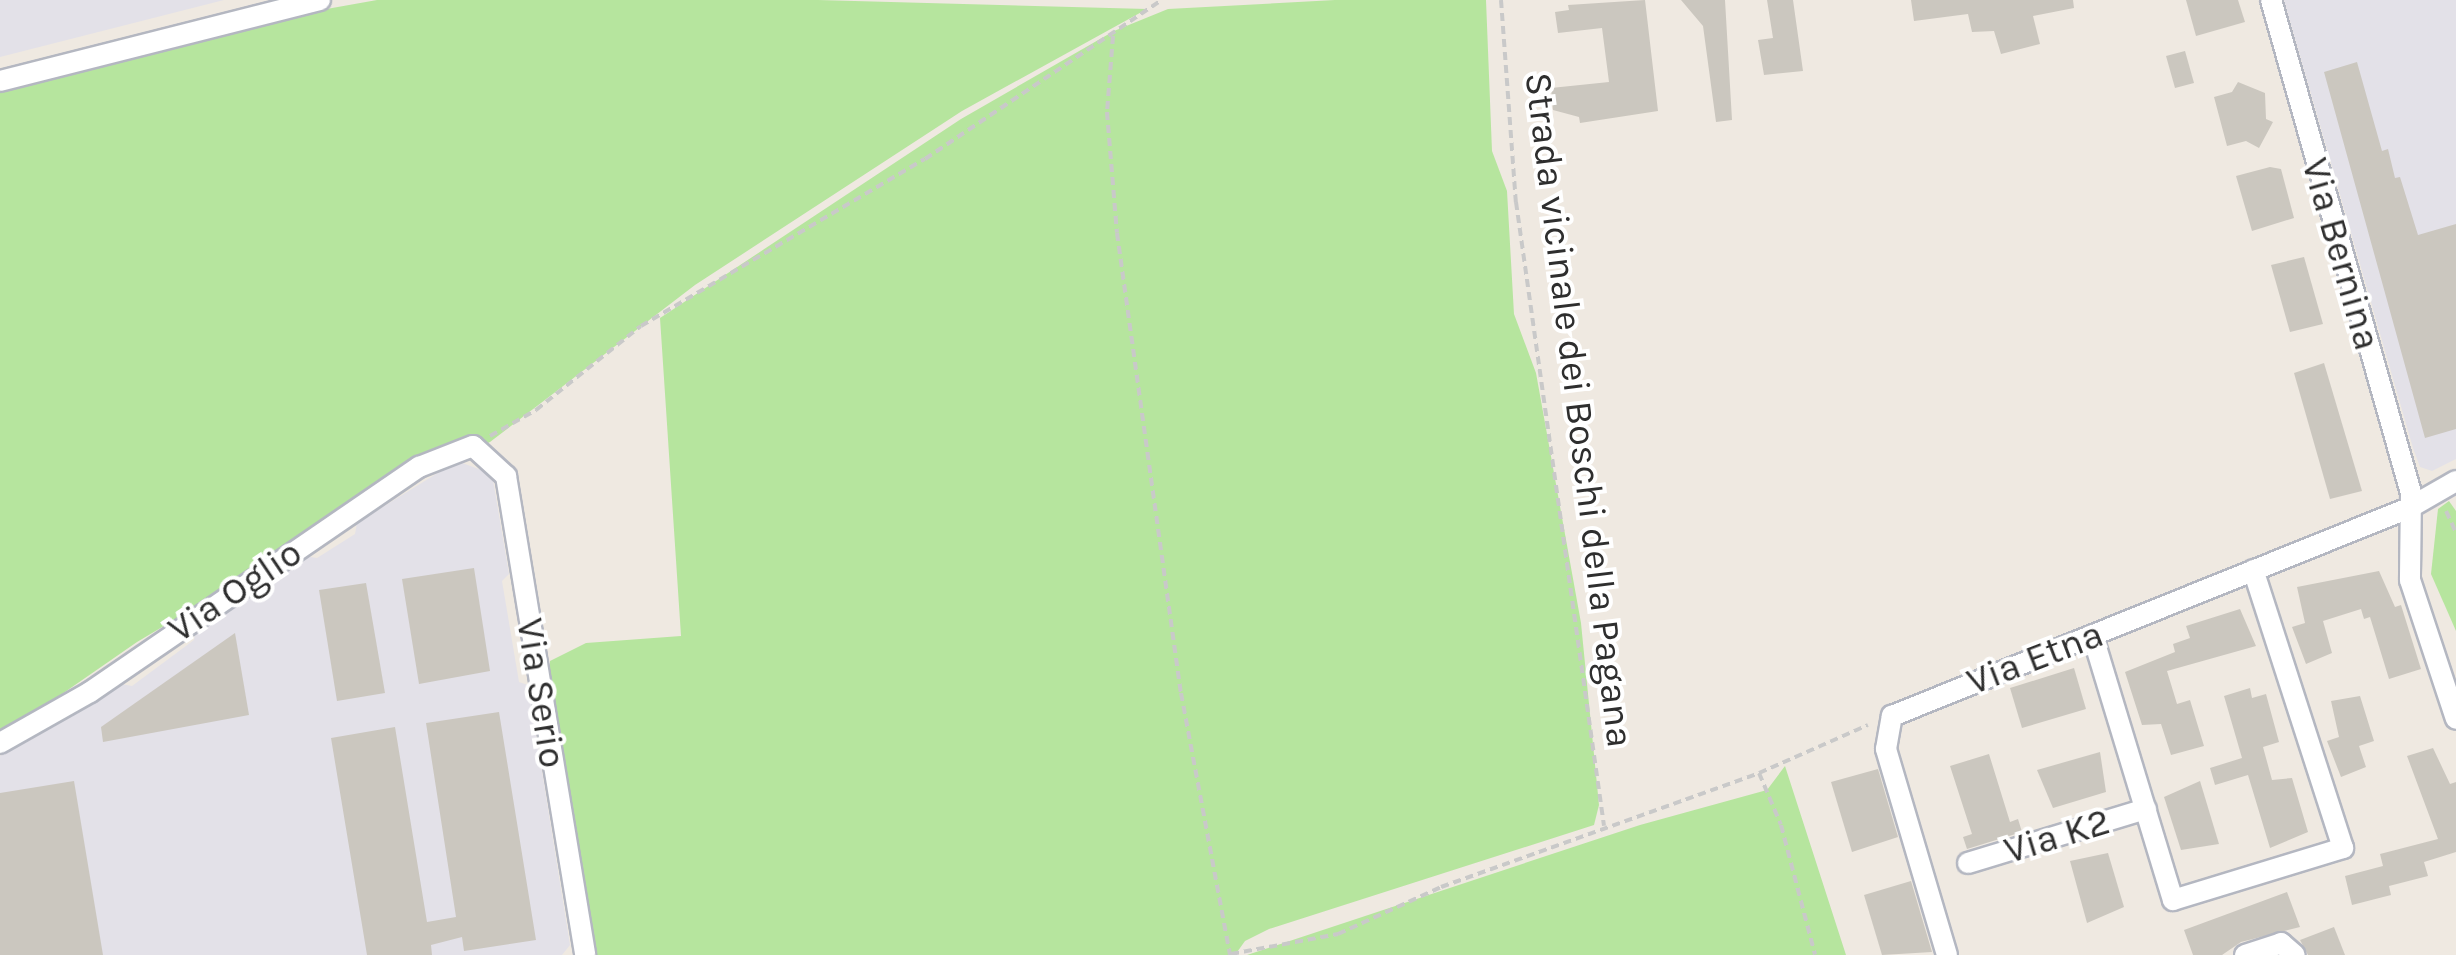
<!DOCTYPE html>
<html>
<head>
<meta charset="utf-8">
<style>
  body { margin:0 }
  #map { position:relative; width:2456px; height:955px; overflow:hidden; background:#efe9e1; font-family:Karla,sans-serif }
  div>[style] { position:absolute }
  .industrial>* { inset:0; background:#e3e1e8 }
  .green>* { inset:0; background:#b6e59e }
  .building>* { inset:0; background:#cbc7bf }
  .path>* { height:4px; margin-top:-2px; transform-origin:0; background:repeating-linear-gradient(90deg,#c9c9c9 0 8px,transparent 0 13px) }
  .roads { filter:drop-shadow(2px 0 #b4b7c1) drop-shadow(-2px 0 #b4b7c1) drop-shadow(0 2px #b4b7c1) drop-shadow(0 -2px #b4b7c1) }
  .minor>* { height:20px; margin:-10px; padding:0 10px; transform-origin:10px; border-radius:10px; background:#fff }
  span { translate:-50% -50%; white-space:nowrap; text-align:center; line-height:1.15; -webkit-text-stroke:8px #fff; paint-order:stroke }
  .street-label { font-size:38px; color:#2e2e2e }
</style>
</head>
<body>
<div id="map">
  <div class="industrial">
    <i style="clip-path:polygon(0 0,224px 0,0 57px)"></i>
    <i style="clip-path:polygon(2284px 0,2456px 0,2456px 459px,2432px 471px,2420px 467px,2413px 448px)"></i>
    <i style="clip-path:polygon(457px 461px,492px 474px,509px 574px,502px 581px,519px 682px,528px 685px,570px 945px,562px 955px,0 955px,0 756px,121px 684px,132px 686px,194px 640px,196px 628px,304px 556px,317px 558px,355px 534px,357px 523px)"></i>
  </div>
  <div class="green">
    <i style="clip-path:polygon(377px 0,818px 0,1147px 9px,962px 111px,695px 285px,490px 442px,374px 501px,137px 642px,0 737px,0 92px,293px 15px)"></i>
    <i style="clip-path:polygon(1335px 0,1486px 0,1492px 151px,1507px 191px,1514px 314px,1536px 373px,1581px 623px,1599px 805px,1594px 825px,1269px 929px,1245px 941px,1235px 955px,594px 955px,550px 702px,550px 661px,586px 643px,681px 636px,660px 318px,961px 119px,1114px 31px,1168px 9px)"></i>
    <i style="clip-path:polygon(2449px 501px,2456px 511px,2456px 631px,2431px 574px,2438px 509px)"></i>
    <i style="clip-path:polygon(1785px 766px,1846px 955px,1247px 955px,1640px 825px,1767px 790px)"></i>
  </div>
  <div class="building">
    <i style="clip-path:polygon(1645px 0,1658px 111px,1580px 123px,1579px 117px,1553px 110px,1551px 88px,1609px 82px,1602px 28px,1558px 33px,1555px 12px,1569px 10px,1568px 5px)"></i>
    <i style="clip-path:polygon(1681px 0,1725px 0,1732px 120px,1716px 122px,1703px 26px)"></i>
    <i style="clip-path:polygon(1767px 0,1793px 0,1803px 71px,1764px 75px,1758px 40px,1773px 38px)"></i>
    <i style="clip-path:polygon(1911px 0,2073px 0,2074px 8px,2033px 16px,2040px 44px,2001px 54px,1994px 31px,1972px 32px,1968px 14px,1914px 21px)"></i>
    <i style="clip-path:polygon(2186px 0,2238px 0,2245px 22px,2196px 36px)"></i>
    <i style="clip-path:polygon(2185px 51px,2194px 83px,2175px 88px,2166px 56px)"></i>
    <i style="clip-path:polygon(2357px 62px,2382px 151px,2388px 149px,2395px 178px,2400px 177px,2418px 235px,2456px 224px,2456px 429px,2425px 438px,2324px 72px)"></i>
    <i style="clip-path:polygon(2238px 82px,2265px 93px,2266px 119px,2273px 122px,2259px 148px,2246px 141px,2227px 146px,2214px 97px,2232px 92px)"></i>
    <i style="clip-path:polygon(2270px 167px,2281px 169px,2294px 218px,2252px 231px,2236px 176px)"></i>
    <i style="clip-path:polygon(2304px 257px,2323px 324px,2290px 332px,2271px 265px)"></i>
    <i style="clip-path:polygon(2324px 363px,2362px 491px,2330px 499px,2294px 373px)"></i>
    <i style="clip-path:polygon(474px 568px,490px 671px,419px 684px,402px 579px)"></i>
    <i style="clip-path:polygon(2379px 571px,2395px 607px,2401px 605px,2421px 669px,2389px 679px,2370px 617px,2364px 619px,2361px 609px,2323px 621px,2332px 653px,2306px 664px,2292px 627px,2305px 623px,2297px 587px)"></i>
    <i style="clip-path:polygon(366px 583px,385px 693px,337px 701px,319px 590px)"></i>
    <i style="clip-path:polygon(2240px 609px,2256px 646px,2167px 671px,2177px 704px,2190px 700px,2204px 746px,2171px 755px,2161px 724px,2142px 725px,2125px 672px,2175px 652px,2173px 644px,2190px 638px,2186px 626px)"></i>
    <i style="clip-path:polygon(235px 633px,249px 715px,103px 742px,101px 727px)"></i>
    <i style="clip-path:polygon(2074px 668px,2086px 709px,2022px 728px,2010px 688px)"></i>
    <i style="clip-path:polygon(2250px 688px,2252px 698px,2266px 694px,2279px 742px,2263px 747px,2272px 780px,2292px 778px,2308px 832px,2270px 848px,2248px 775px,2215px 785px,2210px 768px,2242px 758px,2224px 696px)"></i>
    <i style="clip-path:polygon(2360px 696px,2374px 741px,2359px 746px,2366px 767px,2341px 777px,2327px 741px,2339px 737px,2331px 701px)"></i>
    <i style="clip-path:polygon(499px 712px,536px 940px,464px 951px,462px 937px,431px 945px,432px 955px,367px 955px,331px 738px,395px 727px,427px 922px,456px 917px,426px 723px)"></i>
    <i style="clip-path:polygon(2433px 748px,2450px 784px,2456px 782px,2456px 852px,2424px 862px,2428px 876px,2389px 886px,2391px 895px,2352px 905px,2345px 876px,2383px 866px,2380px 854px,2438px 839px,2407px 756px)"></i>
    <i style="clip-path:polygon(2100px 752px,2106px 792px,2053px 808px,2037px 770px)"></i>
    <i style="clip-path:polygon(1989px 754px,2010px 822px,2018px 819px,2022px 832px,1967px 849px,1963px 837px,1972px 834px,1950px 766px)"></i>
    <i style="clip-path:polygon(1878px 769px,1898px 837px,1852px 852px,1831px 782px)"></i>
    <i style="clip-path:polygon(74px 781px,103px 955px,0 955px,0 793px)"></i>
    <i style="clip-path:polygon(2200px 781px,2219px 844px,2181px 850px,2164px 797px)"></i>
    <i style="clip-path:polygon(2108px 853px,2124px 907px,2087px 923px,2070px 861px)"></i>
    <i style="clip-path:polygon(1911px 881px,1932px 952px,1882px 955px,1864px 895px)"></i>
    <i style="clip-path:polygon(2287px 892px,2300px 927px,2241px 942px,2222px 955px,2193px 955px,2184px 930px)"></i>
    <i style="clip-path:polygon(2334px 927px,2345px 955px,2308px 955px,2300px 940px)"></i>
  </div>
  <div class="path">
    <i style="left:1501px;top:0;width:203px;rotate:85.8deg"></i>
    <i style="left:1516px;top:202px;width:630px;rotate:81.97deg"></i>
    <i style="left:1113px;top:36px;width:76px;rotate:94.5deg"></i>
    <i style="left:1107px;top:112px;width:121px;rotate:85.3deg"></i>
    <i style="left:1117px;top:233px;width:464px;rotate:82.1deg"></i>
    <i style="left:1181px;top:693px;width:267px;rotate:79.4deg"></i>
    <i style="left:490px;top:436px;width:53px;rotate:-29.5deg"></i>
    <i style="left:536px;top:410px;width:134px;rotate:-38.7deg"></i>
    <i style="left:641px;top:326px;width:329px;rotate:-30.5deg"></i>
    <i style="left:925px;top:159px;width:285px;rotate:-33.9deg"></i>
    <i style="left:2446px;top:511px;width:23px;rotate:65deg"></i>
    <i style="left:1759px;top:773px;width:119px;rotate:-23.8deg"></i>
    <i style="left:1231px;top:954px;width:109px;rotate:-10.6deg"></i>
    <i style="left:1338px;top:934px;width:113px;rotate:-24.5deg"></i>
    <i style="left:1441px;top:887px;width:338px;rotate:-19.7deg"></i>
    <i style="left:1759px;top:773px;width:56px;rotate:67.1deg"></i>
    <i style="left:1781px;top:825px;width:134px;rotate:75.3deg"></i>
  </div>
  <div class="roads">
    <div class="minor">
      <i style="left:2271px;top:0;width:512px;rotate:74.15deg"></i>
      <i style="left:2411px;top:493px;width:87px;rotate:90.7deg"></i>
      <i style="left:2410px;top:580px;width:146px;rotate:71.7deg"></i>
      <i style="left:0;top:81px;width:330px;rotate:-14.2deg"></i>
      <i style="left:2093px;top:637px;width:275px;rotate:73.1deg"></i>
      <i style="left:2173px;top:900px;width:178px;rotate:-17deg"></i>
      <i style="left:2343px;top:848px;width:292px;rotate:-107.9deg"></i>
      <i style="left:0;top:743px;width:103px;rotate:-29.5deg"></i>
      <i style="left:90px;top:692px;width:399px;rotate:-34.4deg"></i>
      <i style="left:419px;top:467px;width:58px;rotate:-21.3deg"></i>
      <i style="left:473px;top:446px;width:45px;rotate:42.3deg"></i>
      <i style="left:506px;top:476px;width:485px;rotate:80.6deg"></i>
      <i style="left:1968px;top:863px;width:186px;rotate:-16.9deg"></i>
      <i style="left:1947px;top:955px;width:215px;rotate:-106.5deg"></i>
      <i style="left:1886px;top:749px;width:34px;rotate:-80deg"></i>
      <i style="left:1892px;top:716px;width:557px;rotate:-21.92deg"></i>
      <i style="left:2409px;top:508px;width:54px;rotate:-29.9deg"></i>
      <i style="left:2245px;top:955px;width:38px;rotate:-18deg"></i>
      <i style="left:2281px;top:943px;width:18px;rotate:41deg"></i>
    </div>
  </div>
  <div class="street-label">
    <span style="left:2341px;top:254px;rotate:74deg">Via Bernina</span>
    <span style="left:1579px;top:410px;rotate:83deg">Strada vicinale dei Boschi della Pagana</span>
    <span style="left:235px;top:591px;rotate:-34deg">Via Oglio</span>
    <span style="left:2035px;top:658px;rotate:-21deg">Via Etna</span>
    <span style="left:541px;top:693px;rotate:81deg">Via Serio</span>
    <span style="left:2057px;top:836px;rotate:-17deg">Via K2</span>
  </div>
</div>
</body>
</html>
